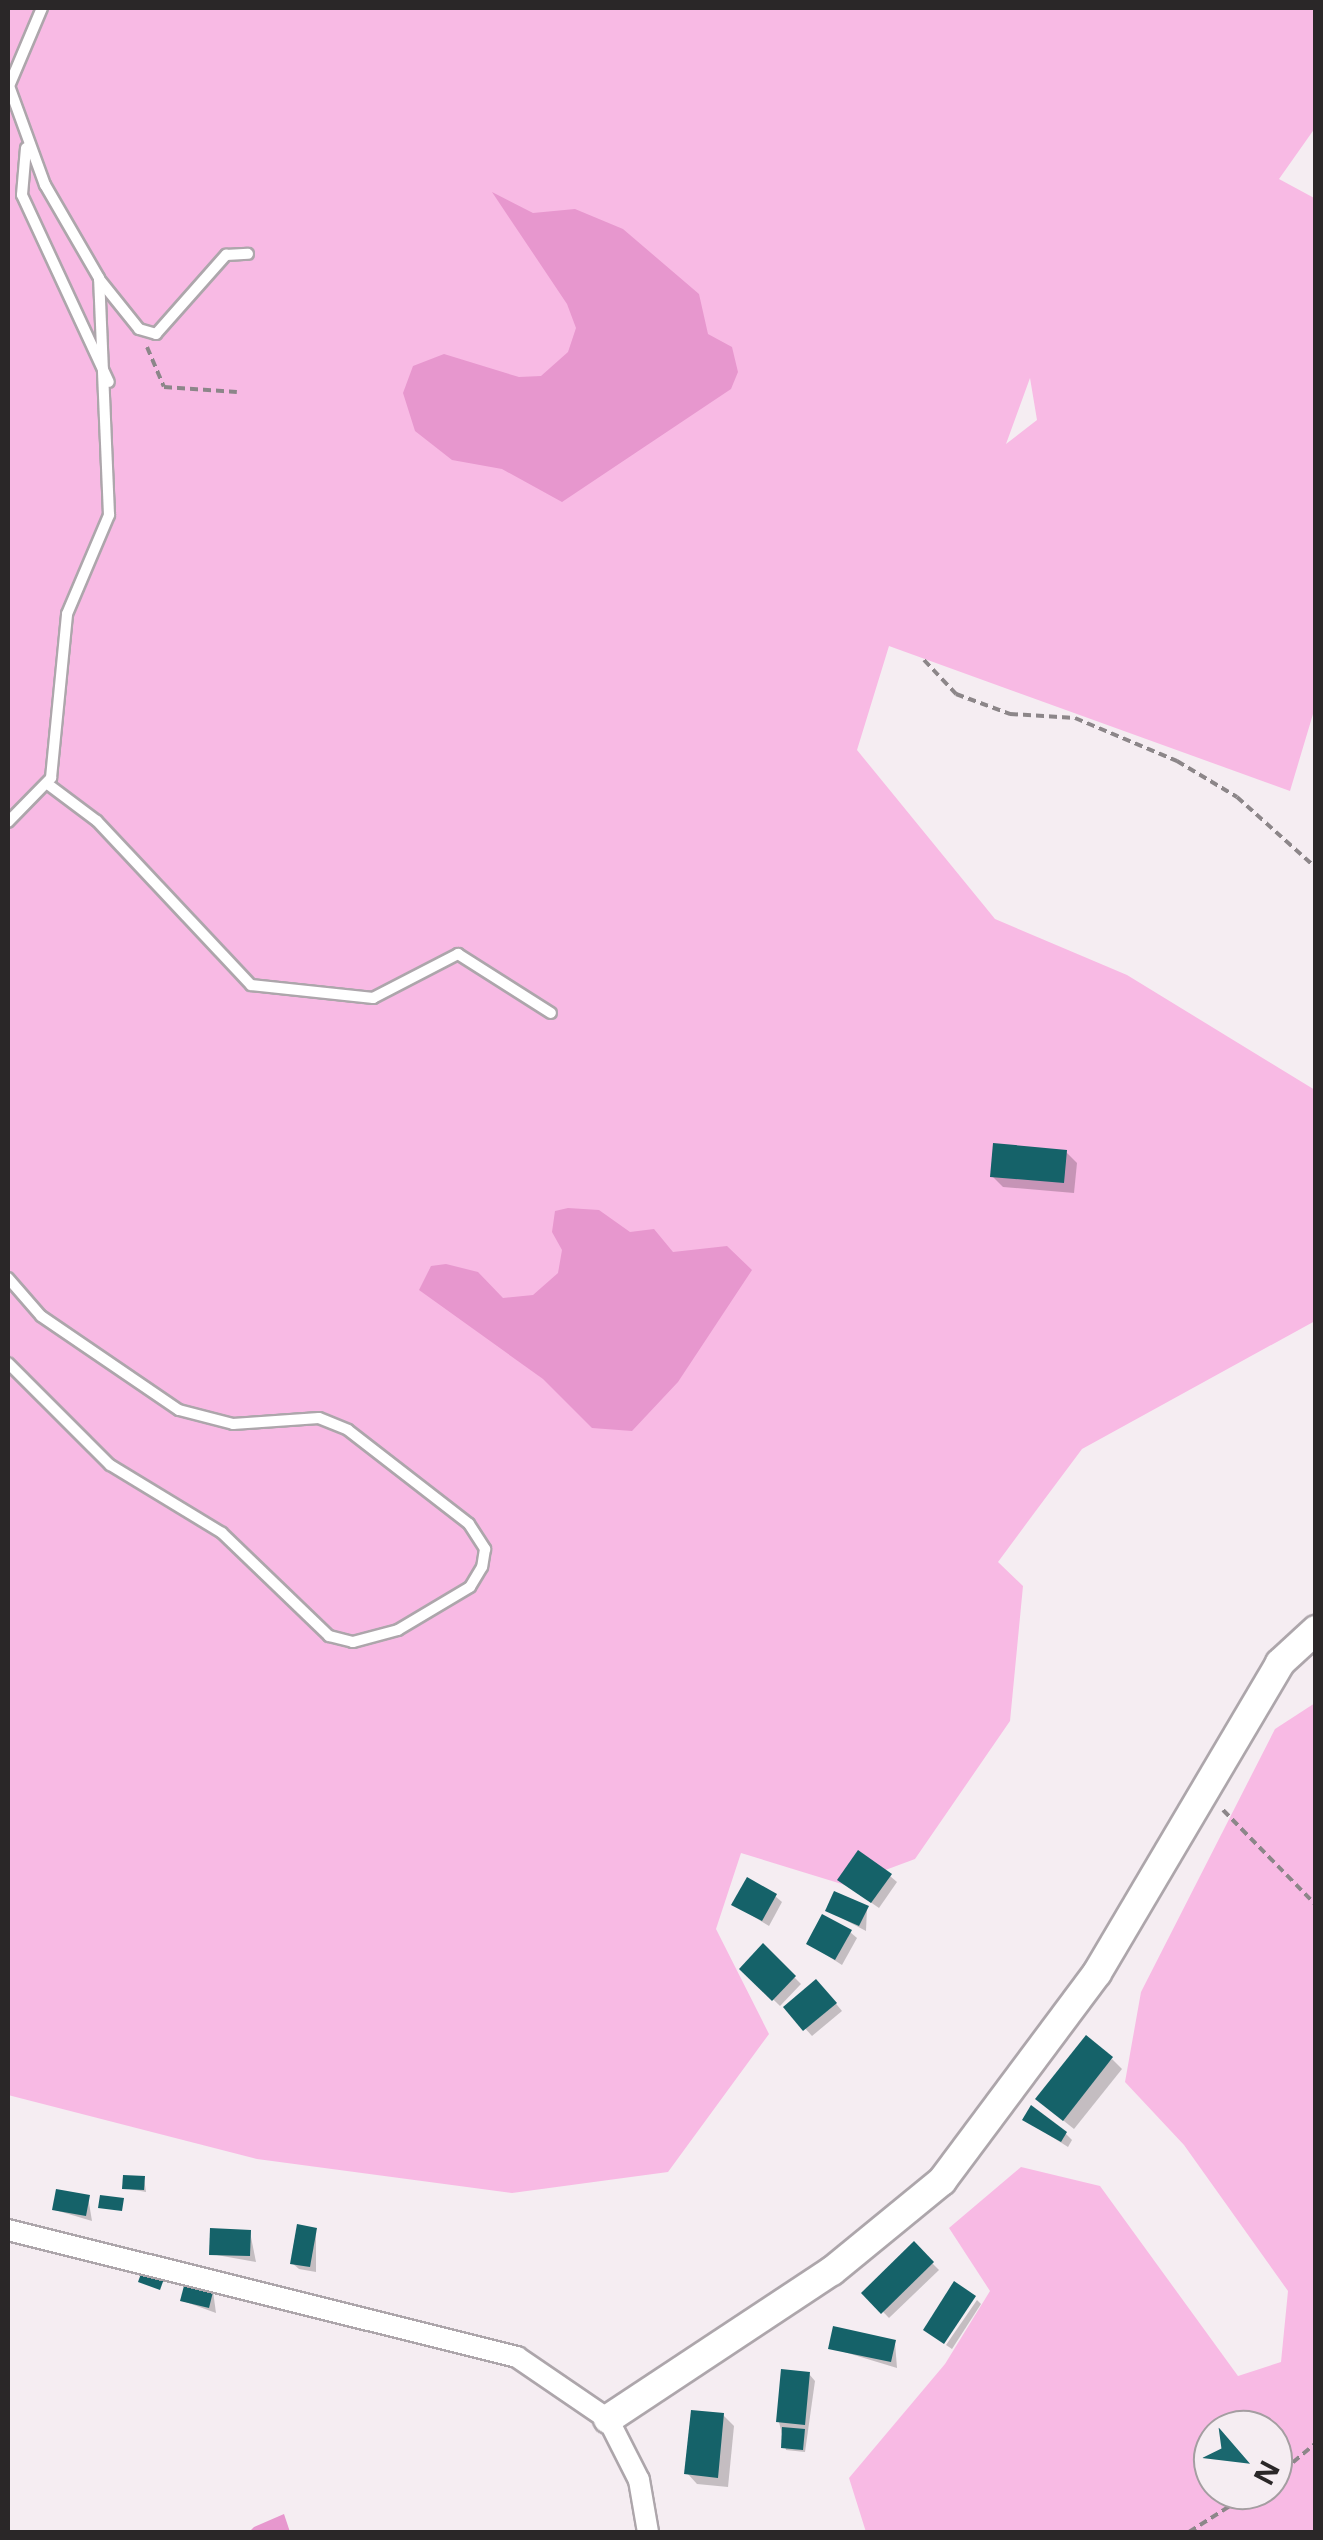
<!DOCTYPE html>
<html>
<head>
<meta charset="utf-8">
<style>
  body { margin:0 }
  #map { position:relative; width:1323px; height:2540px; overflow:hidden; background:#f5edf2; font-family:"Open Sans",sans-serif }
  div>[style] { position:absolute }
  .green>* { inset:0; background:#f8bae4 }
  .water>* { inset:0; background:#e797ce }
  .shadow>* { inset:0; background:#0003 }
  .building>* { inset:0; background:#156269 }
  .path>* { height:4px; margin-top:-2px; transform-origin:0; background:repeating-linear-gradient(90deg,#8c8689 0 8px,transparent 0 13px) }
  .roads { filter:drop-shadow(2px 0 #ada6ab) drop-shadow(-2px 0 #ada6ab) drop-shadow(0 2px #ada6ab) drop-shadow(0 -2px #ada6ab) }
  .lane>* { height:10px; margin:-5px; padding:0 5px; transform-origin:5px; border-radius:5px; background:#fff }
  .street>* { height:20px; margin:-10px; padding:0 10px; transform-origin:10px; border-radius:10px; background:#fff }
  .secondary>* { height:28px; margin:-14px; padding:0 14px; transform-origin:14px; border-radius:14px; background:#fff }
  span { translate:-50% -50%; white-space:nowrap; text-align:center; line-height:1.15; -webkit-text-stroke:10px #f5edf2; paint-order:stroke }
  .frame { position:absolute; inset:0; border:10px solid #2a2728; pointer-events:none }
  .north { position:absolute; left:1193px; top:2410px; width:100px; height:100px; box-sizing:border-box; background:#f5edf2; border:2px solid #a49ea1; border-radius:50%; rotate:118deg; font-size:28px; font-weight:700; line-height:40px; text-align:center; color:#2a2728 }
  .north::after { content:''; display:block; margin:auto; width:35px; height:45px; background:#1a676e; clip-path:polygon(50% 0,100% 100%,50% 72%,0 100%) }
</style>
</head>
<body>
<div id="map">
  <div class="green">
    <i style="clip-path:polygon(evenodd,8px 8px,1315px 8px,1315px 128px,1279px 179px,1316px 199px,1316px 704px,1290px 791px,889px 646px,857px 750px,995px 919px,1127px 975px,1315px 1090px,1315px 1321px,1082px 1449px,1032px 1516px,998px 1562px,1023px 1586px,1010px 1721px,915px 1859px,845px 1885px,741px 1853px,716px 1929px,769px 2034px,668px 2172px,512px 2193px,257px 2159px,8px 2095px,8px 8px,1030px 378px,1037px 420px,1006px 444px,1030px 378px)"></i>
    <i style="clip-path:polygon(evenodd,1315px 1703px,1315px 2532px,866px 2532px,849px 2478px,945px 2364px,990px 2291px,949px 2228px,1021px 2167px,1100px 2186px,1238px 2376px,1281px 2362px,1288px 2291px,1184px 2145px,1125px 2082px,1141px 1992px,1275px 1729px,1315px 1703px,1213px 2430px,1273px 2430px,1273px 2490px,1213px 2490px,1213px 2430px)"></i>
  </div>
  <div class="water">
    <i style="clip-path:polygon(492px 192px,533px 213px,575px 209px,623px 229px,699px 294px,708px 334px,732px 347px,738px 372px,731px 389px,562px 502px,502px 469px,452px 460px,415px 431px,403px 393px,413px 366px,444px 354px,519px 377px,541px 376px,568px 352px,576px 328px,567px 304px)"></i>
    <i style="clip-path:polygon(568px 1208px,599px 1210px,630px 1232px,654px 1229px,673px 1252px,727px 1246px,752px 1270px,678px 1382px,632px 1431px,592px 1428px,543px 1379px,419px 1290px,431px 1266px,446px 1264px,478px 1272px,503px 1298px,533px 1295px,558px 1273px,562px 1250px,552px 1232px,555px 1211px)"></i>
    <i style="clip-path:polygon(284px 2514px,290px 2532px,249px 2532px,254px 2527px)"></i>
  </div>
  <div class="shadow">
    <i style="clip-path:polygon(1066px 1152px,1077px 1163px,1074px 1193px,1003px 1187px,992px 1176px)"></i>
    <i style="clip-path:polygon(890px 1876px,897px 1882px,879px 1908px,847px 1886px)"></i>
    <i style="clip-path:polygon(775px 1896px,782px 1902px,769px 1926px,735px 1905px)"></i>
    <i style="clip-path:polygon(867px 1908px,866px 1931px,828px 1911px)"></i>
    <i style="clip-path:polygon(850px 1932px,857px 1938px,842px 1965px,809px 1944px)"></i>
    <i style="clip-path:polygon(764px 1947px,801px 1984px,780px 2006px,742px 1969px)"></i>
    <i style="clip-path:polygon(823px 1988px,842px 2011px,812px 2036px,786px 2007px)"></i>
    <i style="clip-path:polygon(1112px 2059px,1122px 2069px,1074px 2129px,1049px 2109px)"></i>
    <i style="clip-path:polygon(1025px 2120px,1065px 2133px,1072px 2140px,1068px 2147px)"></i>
    <i style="clip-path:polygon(144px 2178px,146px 2192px,124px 2188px)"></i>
    <i style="clip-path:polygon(88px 2197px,92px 2221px,55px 2210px)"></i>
    <i style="clip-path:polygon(316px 2230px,316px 2272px,299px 2269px,292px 2263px)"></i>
    <i style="clip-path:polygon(250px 2232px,256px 2262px,211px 2254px)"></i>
    <i style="clip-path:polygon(914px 2245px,939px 2270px,889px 2318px,865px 2293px)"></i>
    <i style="clip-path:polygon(213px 2291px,216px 2313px,183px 2301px)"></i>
    <i style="clip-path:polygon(977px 2300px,981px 2304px,952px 2349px,946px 2345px)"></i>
    <i style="clip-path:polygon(895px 2342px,897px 2368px,831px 2348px)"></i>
    <i style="clip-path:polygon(809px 2374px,815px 2381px,805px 2452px,786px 2450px,779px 2422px)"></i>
    <i style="clip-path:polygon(723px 2415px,734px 2426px,728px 2487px,697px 2484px,687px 2473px)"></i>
  </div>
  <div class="building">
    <i style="clip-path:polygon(993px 1143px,1067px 1150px,1064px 1183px,990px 1177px)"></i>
    <i style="clip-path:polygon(858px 1850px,892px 1874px,871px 1903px,837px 1880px)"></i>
    <i style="clip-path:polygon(747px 1877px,777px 1894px,762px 1921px,731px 1905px)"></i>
    <i style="clip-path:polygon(834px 1891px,869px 1906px,859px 1926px,825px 1911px)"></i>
    <i style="clip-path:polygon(822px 1914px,852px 1930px,835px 1960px,806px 1944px)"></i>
    <i style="clip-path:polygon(763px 1943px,796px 1976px,772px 2001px,739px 1969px)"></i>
    <i style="clip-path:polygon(816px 1979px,837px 2003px,803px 2031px,783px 2007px)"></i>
    <i style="clip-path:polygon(1086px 2035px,1113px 2057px,1063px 2121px,1035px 2099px)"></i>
    <i style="clip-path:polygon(1031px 2105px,1067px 2132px,1061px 2142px,1022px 2120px)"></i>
    <i style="clip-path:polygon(123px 2175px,145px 2176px,144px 2190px,122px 2189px)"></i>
    <i style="clip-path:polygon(56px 2189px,90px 2195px,86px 2216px,52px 2210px)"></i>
    <i style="clip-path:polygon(100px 2195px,124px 2198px,122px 2211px,98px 2208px)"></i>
    <i style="clip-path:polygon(297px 2224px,317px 2228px,310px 2267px,290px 2264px)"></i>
    <i style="clip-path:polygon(210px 2228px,251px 2230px,250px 2256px,209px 2255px)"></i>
    <i style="clip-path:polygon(914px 2241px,934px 2262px,881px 2314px,861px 2293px)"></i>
    <i style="clip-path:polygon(143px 2268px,165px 2276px,160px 2290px,138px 2282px)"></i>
    <i style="clip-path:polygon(954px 2281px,976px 2296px,944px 2344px,923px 2330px)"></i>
    <i style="clip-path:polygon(185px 2282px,214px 2288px,209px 2308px,180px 2301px)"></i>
    <i style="clip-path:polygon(833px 2326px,896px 2340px,891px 2362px,828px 2349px)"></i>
    <i style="clip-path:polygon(781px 2369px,810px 2372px,805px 2425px,776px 2422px)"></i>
    <i style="clip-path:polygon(691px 2410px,724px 2413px,718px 2478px,684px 2474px)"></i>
    <i style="clip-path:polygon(782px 2427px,805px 2429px,803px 2450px,781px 2448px)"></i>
  </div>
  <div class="path">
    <i style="left:147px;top:347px;width:43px;rotate:67deg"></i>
    <i style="left:164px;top:387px;width:73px;rotate:3.9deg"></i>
    <i style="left:924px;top:660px;width:47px;rotate:46.7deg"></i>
    <i style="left:956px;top:694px;width:58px;rotate:20.3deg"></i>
    <i style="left:1010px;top:714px;width:65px;rotate:3.5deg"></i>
    <i style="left:1075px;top:718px;width:111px;rotate:22.9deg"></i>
    <i style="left:1177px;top:761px;width:70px;rotate:31deg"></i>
    <i style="left:1237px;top:797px;width:106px;rotate:41.9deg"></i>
    <i style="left:1223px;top:1810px;width:133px;rotate:45.6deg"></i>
    <i style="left:1273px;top:2479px;width:56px;rotate:-39.9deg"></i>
    <i style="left:1189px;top:2532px;width:78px;rotate:-32.5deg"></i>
  </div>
  <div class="roads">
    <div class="lane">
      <i style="left:26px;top:148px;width:47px;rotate:94.9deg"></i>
      <i style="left:22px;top:195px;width:206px;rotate:65.1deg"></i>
      <i style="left:99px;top:279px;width:64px;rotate:51.3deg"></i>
      <i style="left:139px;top:329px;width:18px;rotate:16deg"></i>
      <i style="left:156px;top:334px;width:106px;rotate:-48.5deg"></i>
      <i style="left:226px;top:255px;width:22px;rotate:-3deg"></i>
      <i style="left:49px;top:785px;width:60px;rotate:36.9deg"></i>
      <i style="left:97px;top:821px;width:225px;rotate:46.8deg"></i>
      <i style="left:251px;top:985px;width:123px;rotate:6.1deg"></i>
      <i style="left:373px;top:998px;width:96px;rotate:-27.4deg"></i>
      <i style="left:458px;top:954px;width:110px;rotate:32.4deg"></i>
      <i style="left:8px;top:822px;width:62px;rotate:-45.7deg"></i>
      <i style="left:51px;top:778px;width:165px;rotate:-84.4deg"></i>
      <i style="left:67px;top:614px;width:108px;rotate:-67deg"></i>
      <i style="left:109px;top:515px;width:237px;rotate:-92.4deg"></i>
      <i style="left:99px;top:278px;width:108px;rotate:-120.1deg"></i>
      <i style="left:45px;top:185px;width:105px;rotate:-110deg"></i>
      <i style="left:9px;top:86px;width:85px;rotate:-67.1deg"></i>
      <i style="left:8px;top:1278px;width:50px;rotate:49deg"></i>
      <i style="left:41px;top:1316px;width:167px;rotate:34.3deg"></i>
      <i style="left:179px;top:1410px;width:56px;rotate:14.5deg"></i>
      <i style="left:233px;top:1424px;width:86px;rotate:-4deg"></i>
      <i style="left:319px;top:1418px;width:31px;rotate:22deg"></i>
      <i style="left:348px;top:1430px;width:153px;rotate:37.8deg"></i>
      <i style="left:469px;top:1524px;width:30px;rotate:57deg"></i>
      <i style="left:485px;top:1549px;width:18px;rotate:99deg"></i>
      <i style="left:482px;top:1567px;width:23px;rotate:121deg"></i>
      <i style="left:470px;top:1587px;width:84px;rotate:149.2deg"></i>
      <i style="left:398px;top:1630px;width:47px;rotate:165.1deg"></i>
      <i style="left:353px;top:1642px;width:25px;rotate:-166deg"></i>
      <i style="left:329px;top:1636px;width:149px;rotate:-136.1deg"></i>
      <i style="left:222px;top:1533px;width:131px;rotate:-148.7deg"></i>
      <i style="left:110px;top:1465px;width:144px;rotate:-135deg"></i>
    </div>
    <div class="street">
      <i style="left:8px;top:2230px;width:525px;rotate:14.01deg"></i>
      <i style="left:517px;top:2357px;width:110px;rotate:34.3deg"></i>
      <i style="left:608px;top:2419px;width:68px;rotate:63.1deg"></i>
      <i style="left:639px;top:2480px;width:53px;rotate:80.2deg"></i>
    </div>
    <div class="secondary">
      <i style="left:608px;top:2419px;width:268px;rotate:-33.5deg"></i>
      <i style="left:832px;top:2271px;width:142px;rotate:-39.3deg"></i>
      <i style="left:942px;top:2181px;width:259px;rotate:-53.3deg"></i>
      <i style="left:1097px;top:1973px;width:360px;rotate:-59.4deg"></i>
      <i style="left:1280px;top:1663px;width:49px;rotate:-42.5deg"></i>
    </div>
  </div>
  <div class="frame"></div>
  <div class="north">N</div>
</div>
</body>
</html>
